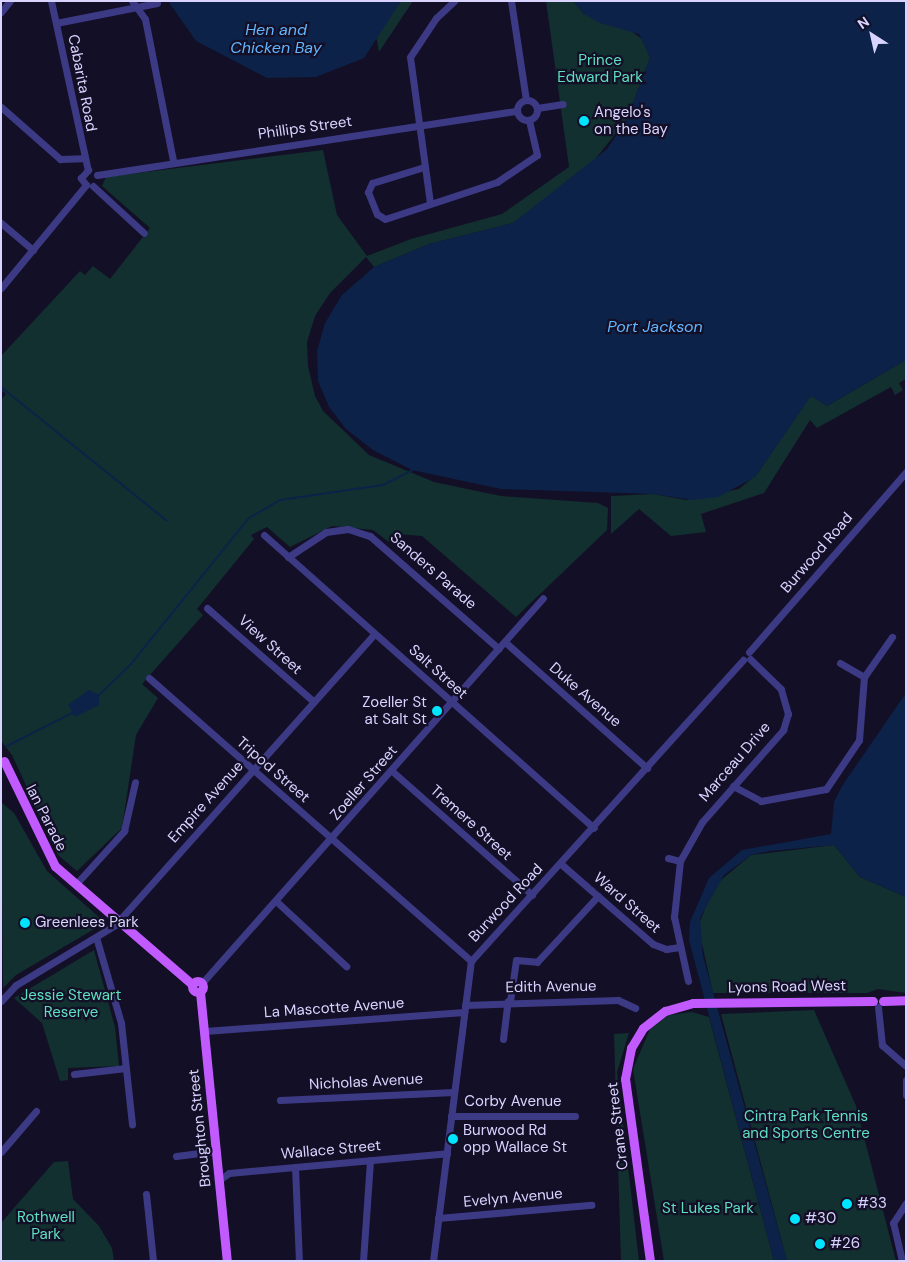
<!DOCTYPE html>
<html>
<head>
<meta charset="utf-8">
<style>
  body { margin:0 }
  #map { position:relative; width:907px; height:1262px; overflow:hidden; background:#130f26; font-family:"DM Sans",sans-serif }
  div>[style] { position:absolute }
  .green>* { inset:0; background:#12302f }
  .water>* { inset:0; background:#0c2248 }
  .stream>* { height:2px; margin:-1px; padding:0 1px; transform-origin:1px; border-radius:1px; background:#0c2248 }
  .minor>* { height:7px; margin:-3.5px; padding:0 3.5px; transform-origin:3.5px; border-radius:3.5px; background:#3d3a85 }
  .minor>.ring { margin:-3.5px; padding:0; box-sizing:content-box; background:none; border:7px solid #3d3a85; border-radius:50% }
  .major>* { height:9px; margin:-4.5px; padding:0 4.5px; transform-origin:4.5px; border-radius:4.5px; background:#c25bff }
  .major>.ring { margin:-4.5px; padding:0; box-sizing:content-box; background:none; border:9px solid #c25bff; border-radius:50% }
  .dots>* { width:14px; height:14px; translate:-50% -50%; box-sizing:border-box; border:2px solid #130f26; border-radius:50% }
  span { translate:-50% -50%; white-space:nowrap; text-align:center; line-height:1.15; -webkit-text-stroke:4.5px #130f26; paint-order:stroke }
  .park-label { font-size:15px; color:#5fe0c0 }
  .street-label { font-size:15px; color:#d9d4ff }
  .poi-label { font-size:15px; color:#d9d4ff }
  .left { translate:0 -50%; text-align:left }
  .right { translate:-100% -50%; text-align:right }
  .water-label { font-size:16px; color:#62b6ff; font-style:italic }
  .frame { position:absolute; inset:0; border:2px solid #d9d4ff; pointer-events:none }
  .north { position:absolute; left:847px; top:10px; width:50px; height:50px; -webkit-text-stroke:4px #130f26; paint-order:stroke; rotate:325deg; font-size:14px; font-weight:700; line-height:20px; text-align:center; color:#d9d4ff }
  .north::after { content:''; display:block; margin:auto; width:18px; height:22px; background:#d9d4ff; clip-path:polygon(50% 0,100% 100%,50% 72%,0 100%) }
</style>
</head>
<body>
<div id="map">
  <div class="green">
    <i style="clip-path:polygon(401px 1px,413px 1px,379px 52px,376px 36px)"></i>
    <i style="clip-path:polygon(546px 1px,573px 1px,584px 14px,627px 28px,646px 42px,650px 58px,626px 121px,587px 169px,513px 223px,429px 244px,374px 267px,366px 257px,330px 293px,315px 316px,307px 342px,308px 366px,315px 396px,323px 411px,369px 455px,434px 482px,501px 496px,598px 503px,608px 508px,607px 530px,516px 617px,422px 536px,397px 534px,389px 542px,373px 530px,332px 526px,290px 547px,267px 527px,251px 535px,254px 539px,197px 609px,203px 615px,142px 684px,158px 698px,136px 735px,122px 828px,77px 871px,58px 855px,12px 755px,1px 741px,1px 400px,6px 394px,1px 390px,1px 356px,80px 271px,85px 275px,93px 266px,110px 279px,150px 228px,102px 186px,106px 177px,323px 150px,337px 215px,367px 256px,411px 239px,502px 214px,569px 167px)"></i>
    <i style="clip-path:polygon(906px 360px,906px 379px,899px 383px,903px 390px,895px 395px,891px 387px,817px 428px,810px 420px,764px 493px,701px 514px,706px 532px,671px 536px,639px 509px,611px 534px,611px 496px,654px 494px,686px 500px,739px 489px,757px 474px,811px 395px,827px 406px)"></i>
    <i style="clip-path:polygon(1px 802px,14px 813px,47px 871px,101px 919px,101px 925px,16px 975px,3px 988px)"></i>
    <i style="clip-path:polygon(834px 845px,860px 877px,906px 897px,906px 993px,878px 989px,867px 993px,713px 993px,698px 926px,715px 885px,751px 855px)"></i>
    <i style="clip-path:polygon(94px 950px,115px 1027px,119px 1066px,68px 1068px,68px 1080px,60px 1081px,42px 1023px,14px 998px)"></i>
    <i style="clip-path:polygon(814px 1010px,856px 1106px,896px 1261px,787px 1261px,721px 1014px)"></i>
    <i style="clip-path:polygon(692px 1012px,709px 1017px,774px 1261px,664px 1261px,633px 1069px,650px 1029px,669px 1015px)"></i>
    <i style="clip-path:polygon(629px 1033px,617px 1072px,639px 1261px,621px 1261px,614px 1034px)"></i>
    <i style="clip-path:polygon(68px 1161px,73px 1199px,99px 1226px,112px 1248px,114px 1261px,1px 1261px,1px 1223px,54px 1162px)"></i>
  </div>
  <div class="water">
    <i style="clip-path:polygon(168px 1px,401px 1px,364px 58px,316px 77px,267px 78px,196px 41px)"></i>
    <i style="clip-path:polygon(573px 1px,906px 1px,906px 360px,827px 406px,811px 396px,755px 477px,718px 497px,692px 500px,654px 494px,501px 489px,412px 470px,373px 450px,346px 429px,329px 407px,318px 381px,317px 351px,325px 323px,342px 295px,374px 267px,429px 244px,513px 223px,607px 149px,626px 121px,650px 58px,639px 34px,600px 23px,584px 14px)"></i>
    <i style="clip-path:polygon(89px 690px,99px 695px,99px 705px,75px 717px,68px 705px)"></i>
    <i style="clip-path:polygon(906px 693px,906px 897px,860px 877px,834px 845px,770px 851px,751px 855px,724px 875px,700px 918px,703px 956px,787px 1261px,774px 1261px,689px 940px,690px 922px,709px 878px,742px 850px,831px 834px,834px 802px,842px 786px)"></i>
  </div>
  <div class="stream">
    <i style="left:1px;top:387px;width:213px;rotate:38.9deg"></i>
    <i style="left:98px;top:696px;width:46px;rotate:-44.1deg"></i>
    <i style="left:131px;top:664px;width:188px;rotate:-51.1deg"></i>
    <i style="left:249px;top:518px;width:36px;rotate:-30deg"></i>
    <i style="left:280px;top:500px;width:104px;rotate:-8.3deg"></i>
    <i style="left:383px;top:485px;width:33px;rotate:-27deg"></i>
    <i style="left:7px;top:746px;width:75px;rotate:-26.9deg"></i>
  </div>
  <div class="minor">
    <i style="left:51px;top:1px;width:173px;rotate:77.7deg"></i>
    <i style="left:132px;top:1px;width:22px;rotate:54deg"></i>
    <i style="left:145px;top:19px;width:145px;rotate:78.8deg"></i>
    <i style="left:511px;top:1px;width:100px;rotate:81.4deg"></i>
    <i style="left:1px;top:12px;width:14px;rotate:-51deg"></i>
    <i style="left:56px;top:23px;width:103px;rotate:-11.2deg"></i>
    <i class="ring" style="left:517px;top:100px;width:13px;height:13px"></i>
    <i style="left:1px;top:107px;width:79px;rotate:41.4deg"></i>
    <i style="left:60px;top:159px;width:23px;rotate:-2deg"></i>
    <i style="left:537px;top:108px;width:26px;rotate:-9deg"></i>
    <i style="left:424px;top:167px;width:54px;rotate:162.9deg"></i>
    <i style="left:372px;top:183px;width:10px;rotate:114deg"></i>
    <i style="left:368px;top:192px;width:24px;rotate:68deg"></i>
    <i style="left:377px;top:214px;width:9px;rotate:32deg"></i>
    <i style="left:385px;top:219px;width:118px;rotate:-18.3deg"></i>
    <i style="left:497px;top:182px;width:48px;rotate:-34deg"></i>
    <i style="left:537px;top:155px;width:36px;rotate:-103deg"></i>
    <i style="left:97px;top:175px;width:425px;rotate:-8.7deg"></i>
    <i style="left:86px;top:185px;width:9px;rotate:-126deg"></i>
    <i style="left:81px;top:178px;width:11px;rotate:-49deg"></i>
    <i style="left:93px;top:186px;width:69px;rotate:42.7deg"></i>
    <i style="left:430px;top:203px;width:147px;rotate:-97.8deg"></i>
    <i style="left:410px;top:57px;width:47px;rotate:-56.3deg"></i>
    <i style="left:436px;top:18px;width:25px;rotate:-43deg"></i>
    <i style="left:1px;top:223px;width:42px;rotate:40.2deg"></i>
    <i style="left:1px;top:288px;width:134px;rotate:-50.5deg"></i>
    <i style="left:264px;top:535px;width:441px;rotate:41.6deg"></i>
    <i style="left:288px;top:557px;width:45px;rotate:-33.3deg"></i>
    <i style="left:326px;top:532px;width:22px;rotate:-8deg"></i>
    <i style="left:348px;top:529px;width:23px;rotate:18deg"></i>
    <i style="left:370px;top:536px;width:171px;rotate:41.2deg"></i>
    <i style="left:207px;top:608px;width:142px;rotate:41.3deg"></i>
    <i style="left:505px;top:642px;width:190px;rotate:41.6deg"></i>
    <i style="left:749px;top:652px;width:239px;rotate:-48.9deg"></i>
    <i style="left:840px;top:663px;width:28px;rotate:30deg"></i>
    <i style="left:149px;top:678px;width:429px;rotate:41.3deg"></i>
    <i style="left:392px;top:771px;width:187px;rotate:41.5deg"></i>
    <i style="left:733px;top:786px;width:32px;rotate:28deg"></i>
    <i style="left:761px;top:801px;width:66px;rotate:-10.5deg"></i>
    <i style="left:826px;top:789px;width:59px;rotate:-56deg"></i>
    <i style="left:859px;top:740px;width:63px;rotate:-85.5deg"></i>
    <i style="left:864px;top:677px;width:49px;rotate:-55deg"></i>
    <i style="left:668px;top:858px;width:12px;rotate:14deg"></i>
    <i style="left:561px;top:864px;width:122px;rotate:41deg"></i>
    <i style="left:653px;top:944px;width:14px;rotate:21deg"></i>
    <i style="left:666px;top:949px;width:14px;rotate:-8deg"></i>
    <i style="left:76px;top:884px;width:72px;rotate:-47.8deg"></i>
    <i style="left:124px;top:831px;width:50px;rotate:-77.3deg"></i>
    <i style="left:276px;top:901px;width:96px;rotate:42.9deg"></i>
    <i style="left:96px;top:937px;width:90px;rotate:73.8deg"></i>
    <i style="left:121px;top:1023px;width:102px;rotate:83.8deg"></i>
    <i style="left:688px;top:981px;width:66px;rotate:-102.3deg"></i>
    <i style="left:674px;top:917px;width:56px;rotate:-83.9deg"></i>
    <i style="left:680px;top:861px;width:45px;rotate:-60.6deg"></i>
    <i style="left:702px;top:822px;width:123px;rotate:-48.6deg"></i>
    <i style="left:783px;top:730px;width:17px;rotate:-73deg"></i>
    <i style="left:788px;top:714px;width:26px;rotate:-106deg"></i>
    <i style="left:781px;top:689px;width:43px;rotate:-135.9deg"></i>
    <i style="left:202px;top:983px;width:514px;rotate:-48.47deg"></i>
    <i style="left:1px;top:1001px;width:22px;rotate:-47deg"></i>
    <i style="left:16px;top:985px;width:116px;rotate:-31.2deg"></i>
    <i style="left:115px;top:925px;width:390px;rotate:-48.3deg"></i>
    <i style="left:510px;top:1001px;width:41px;rotate:-81.7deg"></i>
    <i style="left:516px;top:960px;width:21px;rotate:5deg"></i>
    <i style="left:537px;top:962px;width:90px;rotate:-47.3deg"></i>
    <i style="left:465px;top:1005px;width:153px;rotate:-1.9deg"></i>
    <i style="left:618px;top:1000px;width:19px;rotate:25deg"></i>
    <i style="left:878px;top:1007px;width:38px;rotate:84deg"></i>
    <i style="left:882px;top:1045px;width:32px;rotate:41deg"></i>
    <i style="left:205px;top:1031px;width:260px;rotate:-4.2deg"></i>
    <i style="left:503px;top:1039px;width:38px;rotate:-83deg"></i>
    <i style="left:74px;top:1074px;width:52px;rotate:-6.6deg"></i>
    <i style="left:906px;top:1080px;width:15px;rotate:90deg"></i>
    <i style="left:280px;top:1100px;width:174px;rotate:-2.6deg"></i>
    <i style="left:451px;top:1116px;width:124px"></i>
    <i style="left:1px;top:1152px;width:54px;rotate:-49.5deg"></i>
    <i style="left:176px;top:1156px;width:40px;rotate:-7.1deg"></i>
    <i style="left:295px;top:1167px;width:94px;rotate:87.6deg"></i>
    <i style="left:219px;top:1180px;width:12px;rotate:-35deg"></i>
    <i style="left:229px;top:1173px;width:219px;rotate:-5.2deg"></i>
    <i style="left:146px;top:1194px;width:67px;rotate:84deg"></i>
    <i style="left:438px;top:1218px;width:154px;rotate:-4.9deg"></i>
    <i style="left:363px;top:1261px;width:101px;rotate:-86deg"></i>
    <i style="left:433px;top:1261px;width:302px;rotate:-82.8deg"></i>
    <i style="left:471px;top:961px;width:406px;rotate:-47.9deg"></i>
    <i style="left:902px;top:1261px;width:39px;rotate:-103deg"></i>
    <i style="left:893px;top:1223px;width:24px;rotate:-57deg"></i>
  </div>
  <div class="major">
    <i style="left:4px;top:761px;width:117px;rotate:64.1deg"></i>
    <i style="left:55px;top:866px;width:182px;rotate:40.8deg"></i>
    <i class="ring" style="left:192.5px;top:981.5px;width:2px;height:2px"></i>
    <i style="left:200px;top:992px;width:270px;rotate:84.3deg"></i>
    <i style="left:883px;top:1001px;width:23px;rotate:-2deg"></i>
    <i style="left:650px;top:1261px;width:184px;rotate:-97.8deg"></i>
    <i style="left:625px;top:1079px;width:32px;rotate:-79deg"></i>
    <i style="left:631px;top:1048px;width:23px;rotate:-59deg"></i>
    <i style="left:643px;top:1028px;width:28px;rotate:-38deg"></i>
    <i style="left:665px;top:1011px;width:29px;rotate:-16deg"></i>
    <i style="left:693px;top:1003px;width:180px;rotate:-0.6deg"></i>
  </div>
  <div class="dots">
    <i style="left:584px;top:121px;background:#00e5ff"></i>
    <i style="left:437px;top:711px;background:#00e5ff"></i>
    <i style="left:25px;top:923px;background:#00e5ff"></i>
    <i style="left:453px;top:1139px;background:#00e5ff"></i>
    <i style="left:847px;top:1204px;background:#00e5ff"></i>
    <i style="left:795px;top:1219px;background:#00e5ff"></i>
    <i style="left:820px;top:1244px;background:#00e5ff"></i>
  </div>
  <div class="park-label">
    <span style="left:600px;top:69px">Prince<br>Edward Park</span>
    <span style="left:71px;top:1004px">Jessie Stewart<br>Reserve</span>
    <span style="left:806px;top:1125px">Cintra Park Tennis<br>and Sports Centre</span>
    <span style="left:708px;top:1209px">St Lukes Park</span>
    <span style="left:46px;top:1226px">Rothwell<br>Park</span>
  </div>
  <div class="street-label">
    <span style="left:82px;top:83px;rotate:79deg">Cabarita Road</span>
    <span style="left:305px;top:128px;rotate:-8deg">Phillips Street</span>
    <span style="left:817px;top:553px;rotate:-49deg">Burwood Road</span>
    <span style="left:433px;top:571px;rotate:41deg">Sanders Parade</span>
    <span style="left:270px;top:645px;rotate:42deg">View Street</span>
    <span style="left:438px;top:672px;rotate:42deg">Salt Street</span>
    <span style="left:585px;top:695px;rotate:41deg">Duke Avenue</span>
    <span style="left:735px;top:762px;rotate:-49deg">Marceau Drive</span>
    <span style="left:273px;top:770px;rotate:41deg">Tripod Street</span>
    <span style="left:364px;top:783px;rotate:-49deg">Zoeller Street</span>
    <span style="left:206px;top:802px;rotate:-48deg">Empire Avenue</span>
    <span style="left:46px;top:818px;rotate:63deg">Ian Parade</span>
    <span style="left:471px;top:823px;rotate:42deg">Tremere Street</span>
    <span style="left:506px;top:903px;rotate:-47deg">Burwood Road</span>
    <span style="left:627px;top:903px;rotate:41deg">Ward Street</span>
    <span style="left:551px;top:987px;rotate:-1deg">Edith Avenue</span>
    <span style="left:787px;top:987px;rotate:-1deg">Lyons Road West</span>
    <span style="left:334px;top:1008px;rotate:-4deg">La Mascotte Avenue</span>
    <span style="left:366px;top:1082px;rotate:-3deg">Nicholas Avenue</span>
    <span style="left:513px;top:1102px">Corby Avenue</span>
    <span style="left:618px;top:1126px;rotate:-97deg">Crane Street</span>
    <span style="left:200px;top:1128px;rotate:-96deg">Broughton Street</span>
    <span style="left:331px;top:1150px;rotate:-5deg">Wallace Street</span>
    <span style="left:513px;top:1198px;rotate:-5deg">Evelyn Avenue</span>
  </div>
  <div class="poi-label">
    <span class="left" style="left:594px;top:121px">Angelo's<br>on the Bay</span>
    <span class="right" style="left:427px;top:711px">Zoeller St<br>at Salt St</span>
    <span class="left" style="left:35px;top:923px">Greenlees Park</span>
    <span class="left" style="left:463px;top:1139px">Burwood Rd<br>opp Wallace St</span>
    <span class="left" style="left:857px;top:1204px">#33</span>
    <span class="left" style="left:805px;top:1219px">#30</span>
    <span class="left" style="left:830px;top:1244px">#26</span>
  </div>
  <div class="water-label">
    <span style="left:276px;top:39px">Hen and<br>Chicken Bay</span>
    <span style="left:655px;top:327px">Port Jackson</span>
  </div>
  <div class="frame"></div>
  <div class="north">N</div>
</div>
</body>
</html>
